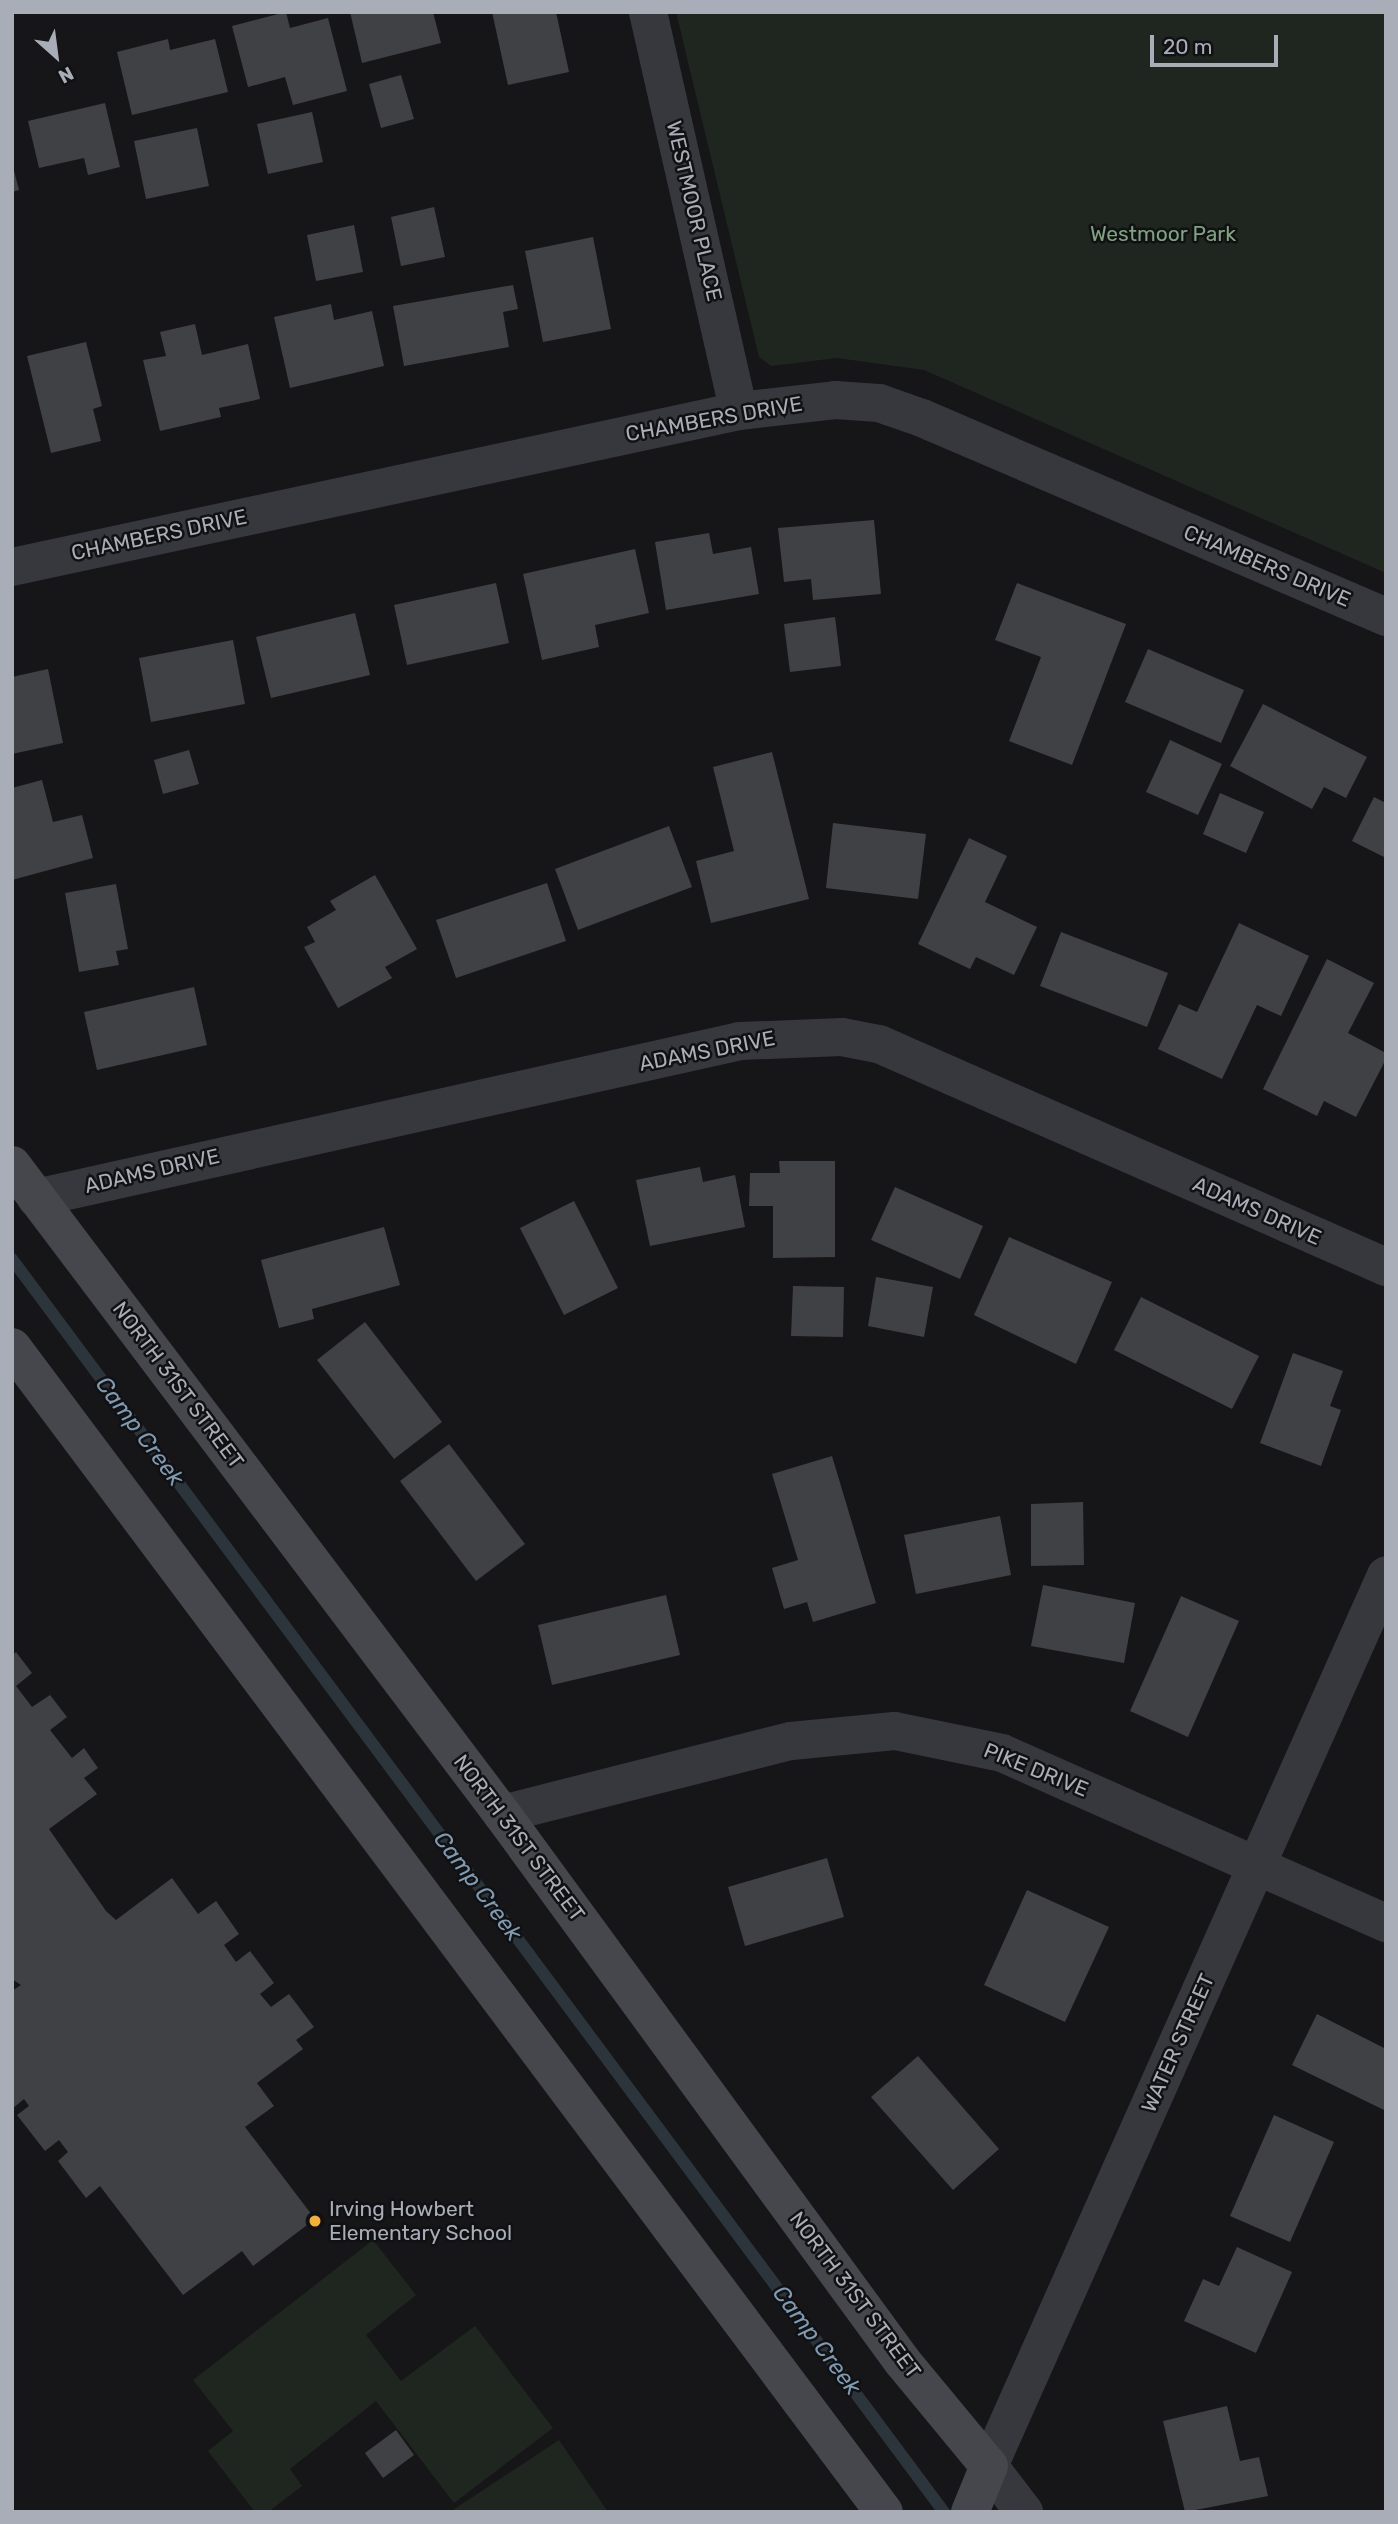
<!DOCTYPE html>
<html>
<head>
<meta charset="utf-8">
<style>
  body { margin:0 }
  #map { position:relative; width:1398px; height:2524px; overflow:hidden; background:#161618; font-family:Rubik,sans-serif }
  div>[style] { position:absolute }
  .green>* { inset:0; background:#1e261f }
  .stream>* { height:12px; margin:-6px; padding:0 6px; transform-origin:6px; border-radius:6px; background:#2c353c }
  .building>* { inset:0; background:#404145 }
  .minor>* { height:38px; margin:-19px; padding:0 19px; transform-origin:19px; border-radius:19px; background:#37383d }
  .tertiary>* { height:38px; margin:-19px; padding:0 19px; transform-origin:19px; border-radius:19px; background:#37383d }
  .secondary>* { height:38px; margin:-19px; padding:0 19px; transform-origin:19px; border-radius:19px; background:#45474d }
  .dots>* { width:19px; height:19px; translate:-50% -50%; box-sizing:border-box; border:4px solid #111113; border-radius:50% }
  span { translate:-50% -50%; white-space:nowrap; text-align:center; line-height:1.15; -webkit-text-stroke:5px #111113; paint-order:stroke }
  .street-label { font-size:21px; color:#a8adb8 }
  .park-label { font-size:21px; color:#7fa381 }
  .poi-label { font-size:21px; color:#a8adb8 }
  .left { translate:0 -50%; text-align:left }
  .water-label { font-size:23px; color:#7f9bb3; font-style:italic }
  .frame { position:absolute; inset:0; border:14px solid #a8adb8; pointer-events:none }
  .north { position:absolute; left:21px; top:21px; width:70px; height:70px; -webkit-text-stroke:5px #111113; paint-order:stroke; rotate:152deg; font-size:19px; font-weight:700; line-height:28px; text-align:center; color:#a8adb8 }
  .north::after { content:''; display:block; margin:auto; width:24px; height:32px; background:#a8adb8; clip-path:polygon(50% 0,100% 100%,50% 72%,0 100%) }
  .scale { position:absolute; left:1150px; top:35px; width:128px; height:32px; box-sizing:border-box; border:4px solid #a8adb8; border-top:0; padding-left:9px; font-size:21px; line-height:24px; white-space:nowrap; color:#a8adb8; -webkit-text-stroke:5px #111113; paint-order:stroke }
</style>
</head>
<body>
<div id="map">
  <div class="green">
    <i style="clip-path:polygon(676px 12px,1386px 12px,1386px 573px,924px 370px,837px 358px,771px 366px,759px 357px)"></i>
    <i style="clip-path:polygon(373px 2240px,416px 2295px,366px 2335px,401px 2381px,475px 2326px,553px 2428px,454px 2503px,376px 2401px,290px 2469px,302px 2486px,268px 2512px,255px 2512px,208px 2451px,233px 2431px,193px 2380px)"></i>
    <i style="clip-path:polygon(559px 2440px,608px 2512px,451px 2512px,456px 2508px)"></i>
  </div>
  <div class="stream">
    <i style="left:12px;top:1259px;width:1562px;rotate:53.36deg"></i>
  </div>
  <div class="building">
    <i style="clip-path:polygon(286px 12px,290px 28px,328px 18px,347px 91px,293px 105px,285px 77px,248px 87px,232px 26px)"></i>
    <i style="clip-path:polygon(350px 12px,433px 12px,441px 43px,362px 63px)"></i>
    <i style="clip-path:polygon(492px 12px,556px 12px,569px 72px,508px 85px)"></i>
    <i style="clip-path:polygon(168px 39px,170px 50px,215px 39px,228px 92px,132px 115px,117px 52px)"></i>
    <i style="clip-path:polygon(401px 75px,414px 119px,381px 128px,369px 84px)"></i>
    <i style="clip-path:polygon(105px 103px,120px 167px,88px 175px,84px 158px,39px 168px,28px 121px)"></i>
    <i style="clip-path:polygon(312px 112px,323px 162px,268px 174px,257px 124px)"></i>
    <i style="clip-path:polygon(197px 128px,209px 186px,146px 199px,134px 141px)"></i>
    <i style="clip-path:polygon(12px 163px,19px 190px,12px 192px)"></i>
    <i style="clip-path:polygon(434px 207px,445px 257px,401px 266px,391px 217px)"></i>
    <i style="clip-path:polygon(354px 225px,363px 272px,316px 281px,307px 235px)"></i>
    <i style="clip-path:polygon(593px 237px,611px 329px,543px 342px,525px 251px)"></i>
    <i style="clip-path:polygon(513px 285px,518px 309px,503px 312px,509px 347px,404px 366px,393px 306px)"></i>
    <i style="clip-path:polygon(331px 304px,334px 320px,372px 311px,384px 366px,290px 388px,274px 317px)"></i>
    <i style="clip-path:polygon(195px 324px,202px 355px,248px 344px,260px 399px,219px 408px,221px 417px,160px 431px,143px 360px,166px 356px,160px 332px)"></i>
    <i style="clip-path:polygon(86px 342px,102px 406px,93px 409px,101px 441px,51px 453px,27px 356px)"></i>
    <i style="clip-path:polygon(874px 520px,881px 594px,813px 600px,811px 579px,784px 582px,778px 528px)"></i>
    <i style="clip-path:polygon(709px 533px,713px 554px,751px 547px,759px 594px,666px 610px,655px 542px)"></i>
    <i style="clip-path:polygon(635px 549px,649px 613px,595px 625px,599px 647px,542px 660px,523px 574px)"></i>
    <i style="clip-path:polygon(496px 583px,509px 643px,407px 665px,394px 605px)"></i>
    <i style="clip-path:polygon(1017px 583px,1126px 624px,1072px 765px,1009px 741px,1041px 657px,995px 640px)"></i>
    <i style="clip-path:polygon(355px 613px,370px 675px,271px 698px,256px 637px)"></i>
    <i style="clip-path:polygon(835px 617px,841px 666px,790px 672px,784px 624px)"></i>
    <i style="clip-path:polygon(233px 640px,245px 704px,151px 722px,139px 658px)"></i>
    <i style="clip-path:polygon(1148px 649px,1244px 690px,1221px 743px,1125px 702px)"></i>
    <i style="clip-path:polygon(48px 669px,63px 743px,12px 754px,12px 677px)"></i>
    <i style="clip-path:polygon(1263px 704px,1367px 757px,1346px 798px,1324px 787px,1312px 809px,1230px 766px)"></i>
    <i style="clip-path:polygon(1170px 740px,1222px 764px,1198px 815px,1146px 792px)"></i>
    <i style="clip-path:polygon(189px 750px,199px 784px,163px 794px,154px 760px)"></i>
    <i style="clip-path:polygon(772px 752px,809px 899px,711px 923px,696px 861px,734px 851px,713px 767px)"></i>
    <i style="clip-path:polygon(42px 780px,53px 822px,82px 815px,93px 858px,12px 880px,12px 788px)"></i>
    <i style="clip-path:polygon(1220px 793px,1264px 812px,1246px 853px,1203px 834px)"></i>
    <i style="clip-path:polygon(1374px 797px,1386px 803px,1386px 858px,1352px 841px)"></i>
    <i style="clip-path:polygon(833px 823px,926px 834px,918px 899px,826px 888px)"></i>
    <i style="clip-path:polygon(669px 826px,692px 887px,578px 930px,555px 869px)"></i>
    <i style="clip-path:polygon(969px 838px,1007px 856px,985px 902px,1037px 927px,1014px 975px,976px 957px,970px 969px,918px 944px)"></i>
    <i style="clip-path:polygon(375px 875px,417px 949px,385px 967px,392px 978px,338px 1008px,304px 947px,315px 942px,307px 927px,336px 910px,330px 901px)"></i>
    <i style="clip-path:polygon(547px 883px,566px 941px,456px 978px,436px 920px)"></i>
    <i style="clip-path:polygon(116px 884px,128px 949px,116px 951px,119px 965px,79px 972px,65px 893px)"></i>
    <i style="clip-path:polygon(1239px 923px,1309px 956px,1281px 1016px,1257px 1005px,1222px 1079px,1158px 1049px,1179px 1004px,1197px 1012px)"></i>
    <i style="clip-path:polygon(1061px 932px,1168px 973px,1147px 1027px,1040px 986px)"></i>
    <i style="clip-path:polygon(1327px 959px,1374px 983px,1348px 1033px,1386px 1053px,1386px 1059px,1356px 1117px,1324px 1101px,1317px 1116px,1263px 1089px)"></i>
    <i style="clip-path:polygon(194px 987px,207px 1045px,97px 1070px,84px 1012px)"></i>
    <i style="clip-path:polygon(779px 1161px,835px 1161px,835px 1257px,773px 1258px,773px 1206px,749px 1206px,750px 1173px,780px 1173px)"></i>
    <i style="clip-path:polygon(700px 1167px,703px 1182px,735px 1175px,745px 1227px,650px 1246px,636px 1180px)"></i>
    <i style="clip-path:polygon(895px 1187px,983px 1226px,960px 1279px,871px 1240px)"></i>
    <i style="clip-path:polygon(574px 1201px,618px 1288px,564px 1315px,520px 1228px)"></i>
    <i style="clip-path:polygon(384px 1227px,400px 1285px,312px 1309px,314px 1319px,279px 1328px,261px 1260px)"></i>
    <i style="clip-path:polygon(1009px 1237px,1112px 1282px,1076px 1364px,974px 1315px)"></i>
    <i style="clip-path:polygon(876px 1277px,933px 1287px,924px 1337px,868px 1326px)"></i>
    <i style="clip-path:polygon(793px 1286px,844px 1287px,843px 1337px,791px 1336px)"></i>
    <i style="clip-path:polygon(1141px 1297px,1259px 1356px,1232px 1409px,1114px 1350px)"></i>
    <i style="clip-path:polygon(365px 1322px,442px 1422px,394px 1459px,317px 1360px)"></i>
    <i style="clip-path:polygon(1293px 1353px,1343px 1371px,1330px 1406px,1341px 1410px,1321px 1466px,1260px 1443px)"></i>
    <i style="clip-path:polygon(449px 1444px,525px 1544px,476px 1581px,400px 1481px)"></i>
    <i style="clip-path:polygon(832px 1456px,876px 1603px,813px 1622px,807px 1602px,784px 1609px,772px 1568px,798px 1560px,772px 1474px)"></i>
    <i style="clip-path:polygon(1083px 1502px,1084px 1565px,1031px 1566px,1031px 1504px)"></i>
    <i style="clip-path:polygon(1000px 1516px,1011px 1575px,916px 1594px,904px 1535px)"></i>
    <i style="clip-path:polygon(1043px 1585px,1135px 1603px,1124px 1663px,1031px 1646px)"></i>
    <i style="clip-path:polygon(666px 1595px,680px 1655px,552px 1685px,538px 1625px)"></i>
    <i style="clip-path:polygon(1181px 1596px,1239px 1621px,1188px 1737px,1130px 1711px)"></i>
    <i style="clip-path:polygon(16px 1652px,32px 1673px,16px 1686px,32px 1707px,50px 1695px,67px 1717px,50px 1730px,72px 1758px,84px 1748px,98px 1768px,84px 1778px,97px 1794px,49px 1829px,106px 1911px,116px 1920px,172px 1878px,198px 1914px,216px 1901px,239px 1934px,224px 1945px,236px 1962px,250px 1951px,274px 1983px,260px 1994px,271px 2007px,289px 1994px,314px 2027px,296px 2040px,303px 2049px,257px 2083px,274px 2106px,245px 2127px,315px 2219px,253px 2266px,242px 2251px,183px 2295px,100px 2186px,86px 2198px,58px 2161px,68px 2152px,59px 2140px,45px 2151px,17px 2115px,29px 2106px,24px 2099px,12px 2109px,12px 1991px,21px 1985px,12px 1979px,12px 1655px)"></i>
    <i style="clip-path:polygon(827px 1858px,844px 1917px,745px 1946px,728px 1887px)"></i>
    <i style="clip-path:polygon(1027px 1890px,1109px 1927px,1065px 2022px,984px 1985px)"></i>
    <i style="clip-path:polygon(1317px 2014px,1386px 2049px,1386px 2111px,1292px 2065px)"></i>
    <i style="clip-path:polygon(918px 2056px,999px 2149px,953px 2190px,871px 2097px)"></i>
    <i style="clip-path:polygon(1274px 2115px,1334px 2142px,1290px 2242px,1230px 2216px)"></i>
    <i style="clip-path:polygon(1237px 2247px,1292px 2272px,1256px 2353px,1184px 2321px,1203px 2279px,1219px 2286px)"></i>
    <i style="clip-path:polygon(1227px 2406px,1240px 2461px,1259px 2457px,1268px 2496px,1185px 2512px,1163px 2421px)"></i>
    <i style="clip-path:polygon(396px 2430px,414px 2455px,383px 2478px,365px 2453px)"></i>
  </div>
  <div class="minor">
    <i style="left:648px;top:12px;width:409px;rotate:77.2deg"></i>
    <i style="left:12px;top:567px;width:744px;rotate:-12.11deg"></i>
    <i style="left:739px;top:411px;width:97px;rotate:-6.5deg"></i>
    <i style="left:835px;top:400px;width:44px;rotate:3.9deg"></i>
    <i style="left:879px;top:403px;width:46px;rotate:19.2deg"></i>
    <i style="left:922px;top:418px;width:505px;rotate:23.21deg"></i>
    <i style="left:36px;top:1198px;width:721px;rotate:-12.57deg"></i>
    <i style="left:740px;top:1041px;width:102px;rotate:-2.2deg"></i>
    <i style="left:842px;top:1037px;width:38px;rotate:11deg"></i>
    <i style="left:879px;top:1044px;width:554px;rotate:23.74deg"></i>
    <i style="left:502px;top:1814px;width:298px;rotate:-14.2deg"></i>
    <i style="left:791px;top:1741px;width:104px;rotate:-5.5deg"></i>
    <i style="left:895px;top:1731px;width:109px;rotate:11.6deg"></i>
    <i style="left:1002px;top:1753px;width:420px;rotate:23.9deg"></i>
    <i style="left:989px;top:2466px;width:975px;rotate:-65.98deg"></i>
  </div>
  <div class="tertiary">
    <i style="left:989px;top:2466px;width:58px;rotate:52.7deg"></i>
  </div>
  <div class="secondary">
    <i style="left:12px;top:1165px;width:813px;rotate:52.95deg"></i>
    <i style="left:502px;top:1814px;width:678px;rotate:53.82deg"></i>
    <i style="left:902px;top:2361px;width:136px;rotate:50.4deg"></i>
    <i style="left:989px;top:2466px;width:50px;rotate:112.4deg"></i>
    <i style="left:12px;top:1347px;width:1455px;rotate:53.19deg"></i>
  </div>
  <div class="dots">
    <i style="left:315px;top:2221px;background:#f2b134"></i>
  </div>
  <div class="street-label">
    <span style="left:694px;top:211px;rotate:77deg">WESTMOOR PLACE</span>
    <span style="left:714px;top:419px;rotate:-10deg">CHAMBERS DRIVE</span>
    <span style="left:159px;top:535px;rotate:-12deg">CHAMBERS DRIVE</span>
    <span style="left:1267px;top:566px;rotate:23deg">CHAMBERS DRIVE</span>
    <span style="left:707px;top:1051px;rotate:-11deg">ADAMS DRIVE</span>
    <span style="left:152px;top:1171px;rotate:-13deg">ADAMS DRIVE</span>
    <span style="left:1257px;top:1211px;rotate:24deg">ADAMS DRIVE</span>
    <span style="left:178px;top:1385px;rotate:53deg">NORTH 31ST STREET</span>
    <span style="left:1036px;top:1770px;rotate:22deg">PIKE DRIVE</span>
    <span style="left:519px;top:1838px;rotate:53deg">NORTH 31ST STREET</span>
    <span style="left:1178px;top:2043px;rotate:-66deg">WATER STREET</span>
    <span style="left:855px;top:2295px;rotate:53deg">NORTH 31ST STREET</span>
  </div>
  <div class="park-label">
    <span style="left:1163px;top:234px">Westmoor Park</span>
  </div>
  <div class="poi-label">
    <span class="left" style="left:329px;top:2221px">Irving Howbert<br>Elementary School</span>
  </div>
  <div class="water-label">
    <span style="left:140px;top:1431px;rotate:53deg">Camp Creek</span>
    <span style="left:478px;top:1886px;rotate:53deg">Camp Creek</span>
    <span style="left:817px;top:2340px;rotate:53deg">Camp Creek</span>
  </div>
  <div class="frame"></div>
  <div class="north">N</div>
  <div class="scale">20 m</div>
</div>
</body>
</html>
